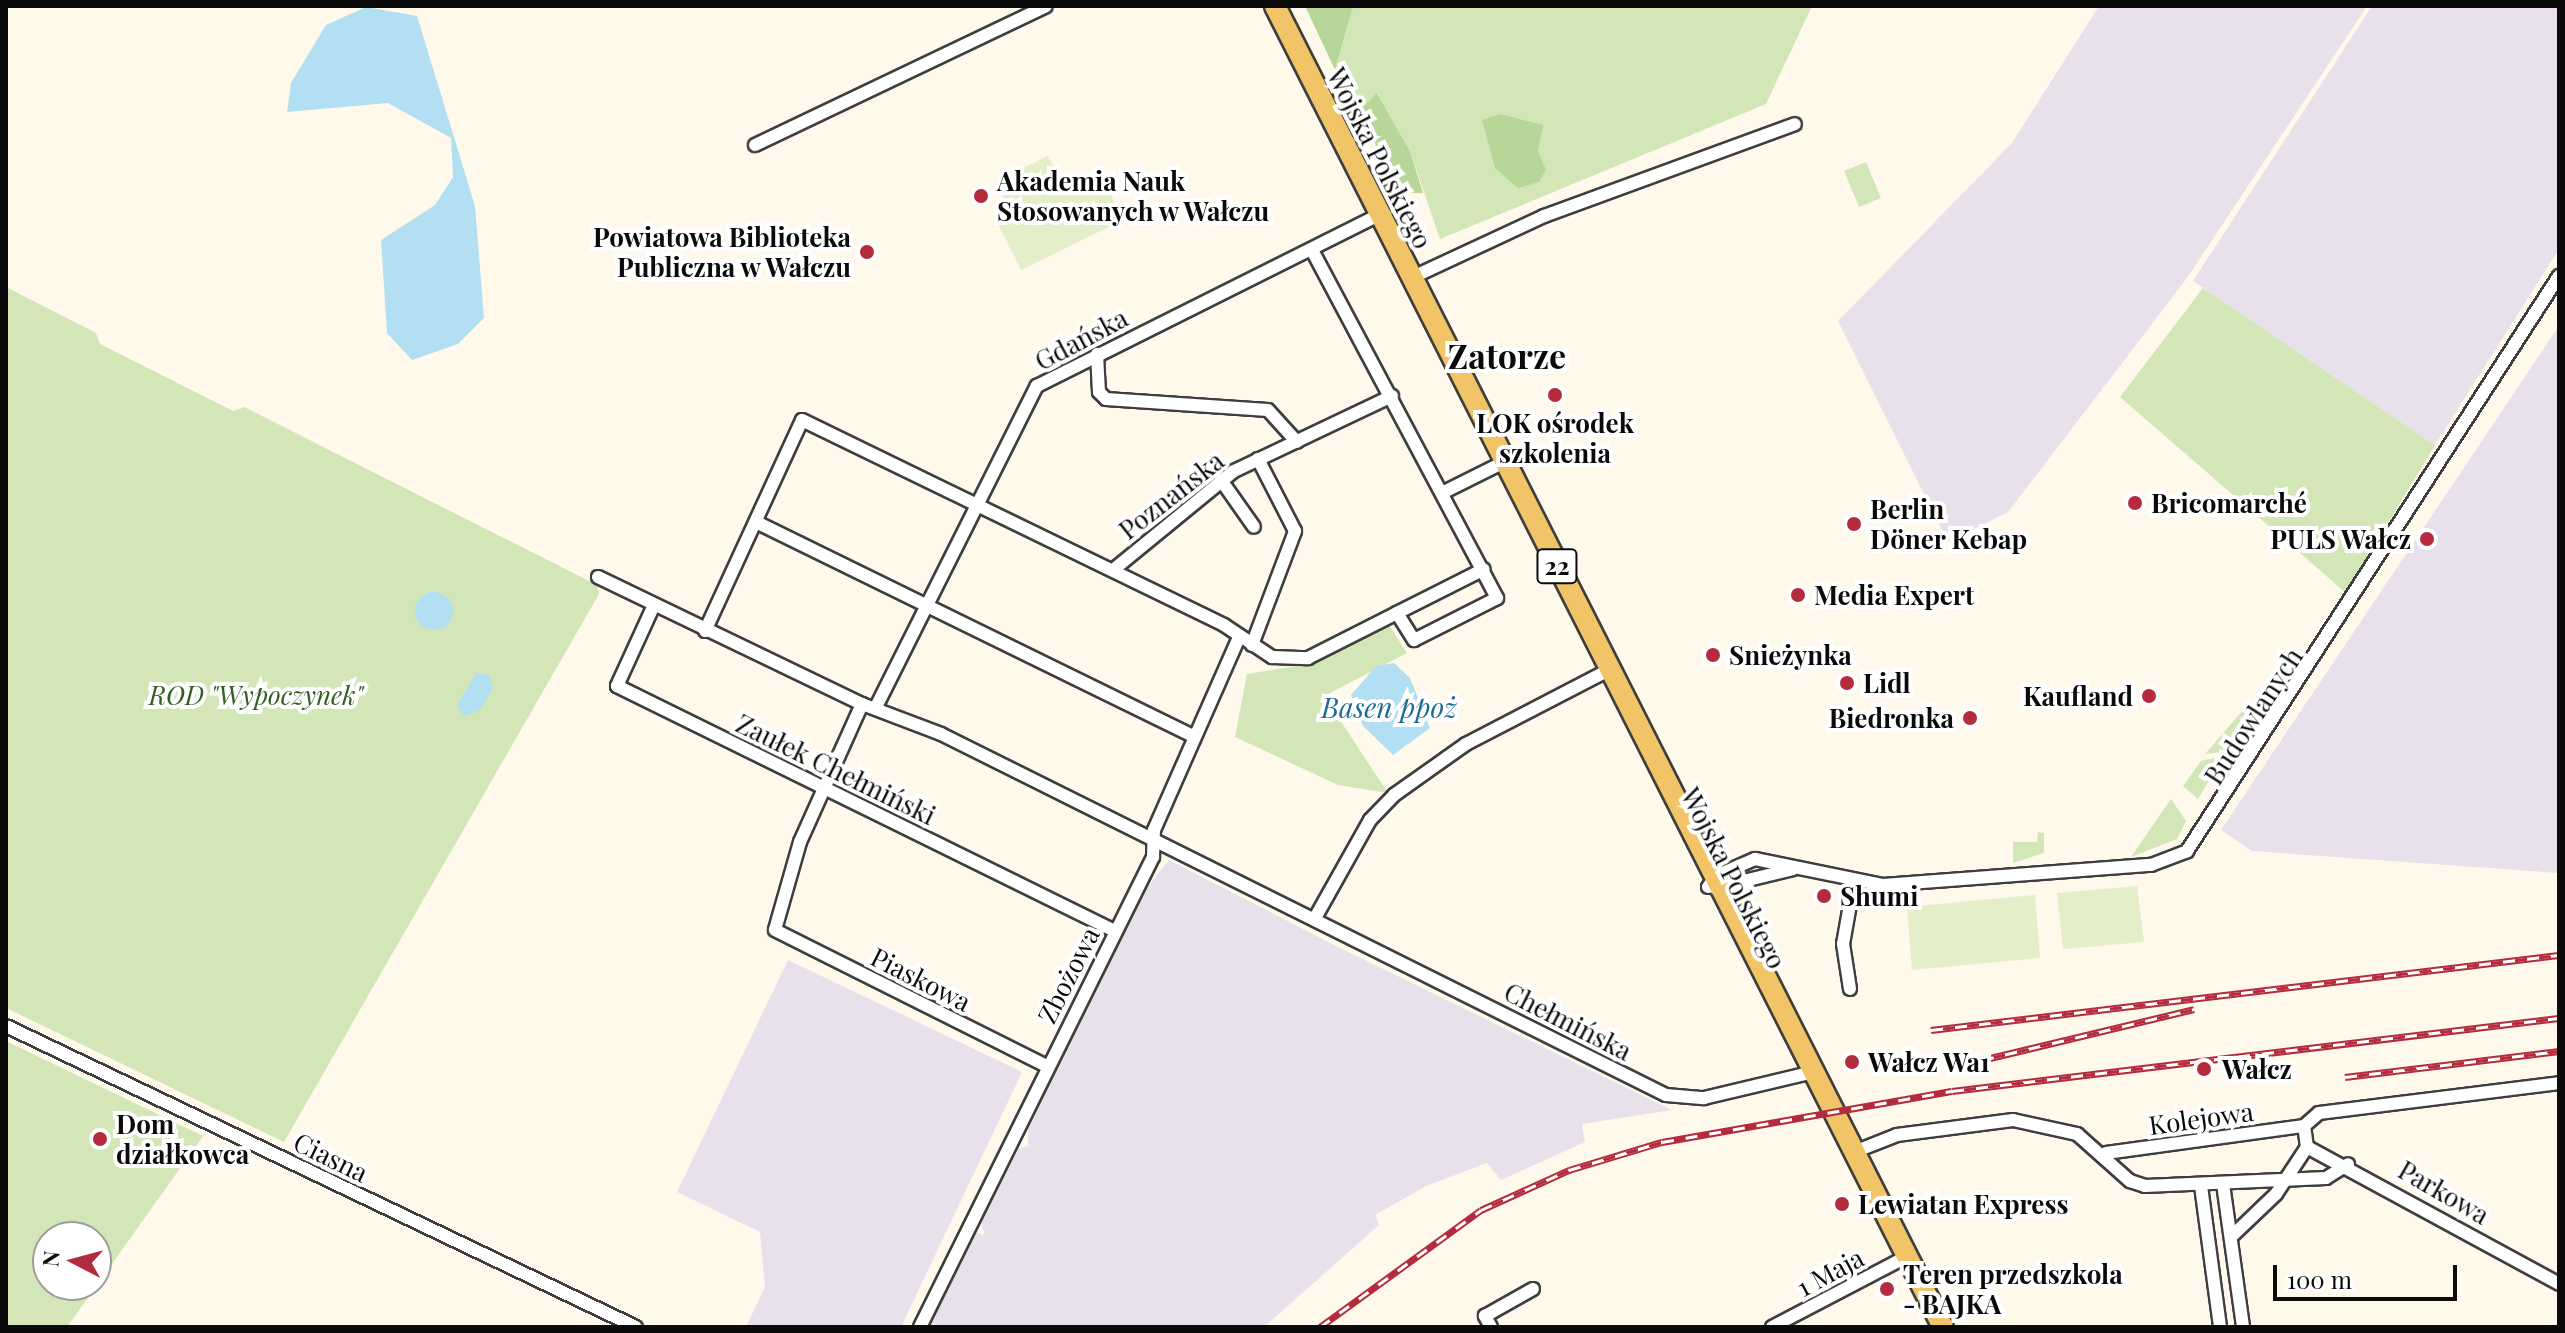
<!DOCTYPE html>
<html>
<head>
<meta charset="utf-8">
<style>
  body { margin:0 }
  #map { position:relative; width:2565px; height:1333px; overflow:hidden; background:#fef9eb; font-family:"Playfair Display",serif }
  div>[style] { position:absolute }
  .industrial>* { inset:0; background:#e8e0ea }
  .green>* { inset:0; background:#d3e6b7 }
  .forest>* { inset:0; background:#b8d697 }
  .pitch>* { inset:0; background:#e4eec8 }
  .water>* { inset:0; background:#b2dff2 }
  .round { border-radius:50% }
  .roads { filter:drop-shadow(2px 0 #3e3e3e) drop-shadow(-2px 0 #3e3e3e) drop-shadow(0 2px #3e3e3e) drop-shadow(0 -2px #3e3e3e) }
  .street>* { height:12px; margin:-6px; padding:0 6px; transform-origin:6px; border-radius:6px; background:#fff }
  .primary>* { height:20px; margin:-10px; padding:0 10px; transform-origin:10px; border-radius:10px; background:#f1c567 }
  .rail>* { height:7px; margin-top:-3.5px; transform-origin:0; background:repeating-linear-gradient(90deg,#fff 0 12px,#b32b3c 0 24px); box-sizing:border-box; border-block:2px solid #b32b3c }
  .dots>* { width:22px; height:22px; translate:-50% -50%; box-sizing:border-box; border:4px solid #fff; border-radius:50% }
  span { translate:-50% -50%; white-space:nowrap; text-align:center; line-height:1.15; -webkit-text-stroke:8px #fff; paint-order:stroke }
  .shield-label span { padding:2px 6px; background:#fff; border:2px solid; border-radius:6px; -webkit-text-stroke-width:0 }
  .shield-label { font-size:24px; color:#0b0b0b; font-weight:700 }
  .street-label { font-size:26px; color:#0b0b0b }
  .poi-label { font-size:26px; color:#0b0b0b; font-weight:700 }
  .left { translate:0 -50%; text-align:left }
  .right { translate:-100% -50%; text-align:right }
  .park-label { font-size:26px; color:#325f20; font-style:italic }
  .water-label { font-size:28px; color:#1c6a96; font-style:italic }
  .district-label { font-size:34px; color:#0b0b0b; font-weight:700 }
  .frame { position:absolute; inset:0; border:8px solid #0b0b0b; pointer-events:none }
  .north { position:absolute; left:32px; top:1221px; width:80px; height:80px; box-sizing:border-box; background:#fff; border:2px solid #9d9d9d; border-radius:50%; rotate:276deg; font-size:22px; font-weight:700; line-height:32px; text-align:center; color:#0b0b0b }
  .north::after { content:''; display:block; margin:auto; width:28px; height:36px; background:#b32b3c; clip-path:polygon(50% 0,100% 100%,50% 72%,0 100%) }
  .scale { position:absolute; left:2273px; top:1265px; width:184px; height:36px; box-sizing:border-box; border:4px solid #0b0b0b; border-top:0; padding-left:10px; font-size:24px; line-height:28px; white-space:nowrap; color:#0b0b0b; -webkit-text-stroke:6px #fff; paint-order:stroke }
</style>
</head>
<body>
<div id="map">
  <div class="industrial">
    <i style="clip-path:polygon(2099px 6px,2367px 6px,2187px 278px,2008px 512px,1948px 542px,1838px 321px,2012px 143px)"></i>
    <i style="clip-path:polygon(2372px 6px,2559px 6px,2559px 249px,2435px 445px,2193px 281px)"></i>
    <i style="clip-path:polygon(2559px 326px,2559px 873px,2252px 851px,2221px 830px)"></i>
    <i style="clip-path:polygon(1169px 860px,1334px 945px,1672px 1110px,1582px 1124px,1585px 1142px,1501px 1180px,1487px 1163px,1426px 1186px,1375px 1215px,1379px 1225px,1264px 1327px,929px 1327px,976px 1233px,985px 1235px,981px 1223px,1019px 1148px,1028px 1146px,1028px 1122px,1077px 1022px,1146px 889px)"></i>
    <i style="clip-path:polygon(788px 960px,1022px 1072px,901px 1327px,746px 1327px,765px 1287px,760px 1232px,677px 1192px)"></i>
  </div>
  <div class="green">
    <i style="clip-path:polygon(1353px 6px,1812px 6px,1766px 104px,1440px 239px,1410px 151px,1378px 94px,1361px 109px,1345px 74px,1335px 70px)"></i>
    <i style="clip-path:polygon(1866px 162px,1881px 198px,1859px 207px,1844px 171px)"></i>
    <i style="clip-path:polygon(6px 287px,96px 333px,100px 344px,233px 411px,244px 407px,597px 585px,599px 594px,284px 1142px,6px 1008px)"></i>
    <i style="clip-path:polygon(2203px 288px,2435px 445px,2346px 593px,2120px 397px)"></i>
    <i style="clip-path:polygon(1389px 625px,1407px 653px,1324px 696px,1388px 793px,1338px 785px,1235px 737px,1247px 674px,1315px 663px)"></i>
    <i style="clip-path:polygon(2244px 709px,2254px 719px,2232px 751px,2205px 754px)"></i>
    <i style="clip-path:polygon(2224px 756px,2198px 799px,2183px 786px,2201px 761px)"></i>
    <i style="clip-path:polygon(2171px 799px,2186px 821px,2177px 839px,2131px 857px)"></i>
    <i style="clip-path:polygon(2038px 832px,2044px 833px,2044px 853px,2013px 863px,2013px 842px,2037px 842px)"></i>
    <i style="clip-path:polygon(evenodd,6px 1041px,203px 1136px,67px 1327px,6px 1327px,6px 1041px,48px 1237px,96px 1237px,96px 1285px,48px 1285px,48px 1237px)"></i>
  </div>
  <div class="forest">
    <i style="clip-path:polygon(1305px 6px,1353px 6px,1335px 70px)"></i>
    <i style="clip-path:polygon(1377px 93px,1410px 151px,1423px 193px,1395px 193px,1361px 109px)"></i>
    <i style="clip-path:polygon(1500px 114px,1543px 125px,1538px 151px,1546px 170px,1539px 182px,1518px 188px,1495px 168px,1482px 120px)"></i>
  </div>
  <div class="pitch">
    <i style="clip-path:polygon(1048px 156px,1064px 188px,1099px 171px,1123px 220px,1021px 270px,997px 222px,1011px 214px,996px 181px)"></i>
    <i style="clip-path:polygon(2137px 886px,2144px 942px,2063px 949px,2057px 893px)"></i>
    <i style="clip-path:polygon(2035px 895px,2040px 958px,1912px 970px,1907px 907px)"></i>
  </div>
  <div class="water">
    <i style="clip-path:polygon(366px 7px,417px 16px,475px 206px,484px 318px,458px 344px,412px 360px,387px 333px,381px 240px,435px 205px,453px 177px,451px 138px,388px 103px,287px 112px,291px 83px,326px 25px)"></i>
    <i class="round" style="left:415px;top:592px;width:38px;height:38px"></i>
    <i style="clip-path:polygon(1394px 663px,1410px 678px,1430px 728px,1393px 755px,1363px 726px,1351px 695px,1376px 666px)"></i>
    <i style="clip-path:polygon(476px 673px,489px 675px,493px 688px,480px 710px,464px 716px,457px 706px)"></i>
  </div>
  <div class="roads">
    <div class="street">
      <i style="left:755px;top:145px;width:322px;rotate:-25.5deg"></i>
      <i style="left:1411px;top:278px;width:147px;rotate:-25deg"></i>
      <i style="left:1544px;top:216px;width:267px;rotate:-20.1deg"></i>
      <i style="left:1097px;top:354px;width:38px;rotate:87deg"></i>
      <i style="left:1099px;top:392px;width:10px;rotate:45deg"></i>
      <i style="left:1106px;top:399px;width:162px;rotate:3.9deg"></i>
      <i style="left:1268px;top:410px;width:43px;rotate:47.8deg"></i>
      <i style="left:1221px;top:480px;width:57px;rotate:54.9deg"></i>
      <i style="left:1444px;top:492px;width:67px;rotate:-26.6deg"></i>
      <i style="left:756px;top:522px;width:488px;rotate:26.1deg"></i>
      <i style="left:1113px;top:570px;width:156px;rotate:-39.3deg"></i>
      <i style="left:1234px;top:471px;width:175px;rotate:-25.4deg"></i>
      <i style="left:598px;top:577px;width:293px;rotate:25.7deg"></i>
      <i style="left:862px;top:704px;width:85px;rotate:20.8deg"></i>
      <i style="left:941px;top:734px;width:810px;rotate:26.47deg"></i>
      <i style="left:1666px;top:1095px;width:38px;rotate:5deg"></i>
      <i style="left:1704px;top:1098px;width:112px;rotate:-13.4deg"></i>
      <i style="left:654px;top:605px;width:89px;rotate:114.6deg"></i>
      <i style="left:617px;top:686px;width:555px;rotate:26.2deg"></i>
      <i style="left:1397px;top:613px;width:97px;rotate:-26.8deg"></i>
      <i style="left:705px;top:631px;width:232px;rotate:-65.3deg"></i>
      <i style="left:802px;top:420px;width:469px;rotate:25.9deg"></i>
      <i style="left:1224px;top:625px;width:58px;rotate:33.7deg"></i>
      <i style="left:1272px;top:657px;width:36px;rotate:2deg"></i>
      <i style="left:1308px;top:658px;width:100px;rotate:-26.8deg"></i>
      <i style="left:1397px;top:613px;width:32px;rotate:58deg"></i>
      <i style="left:1414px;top:640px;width:93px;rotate:-26.8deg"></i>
      <i style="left:1497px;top:598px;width:394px;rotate:-118deg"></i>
      <i style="left:1252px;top:645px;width:122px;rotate:-69.3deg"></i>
      <i style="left:1295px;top:531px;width:81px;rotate:-117.2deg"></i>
      <i style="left:862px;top:704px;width:151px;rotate:114.2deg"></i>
      <i style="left:800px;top:842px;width:91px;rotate:105.9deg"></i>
      <i style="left:775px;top:930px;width:303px;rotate:26.6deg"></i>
      <i style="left:877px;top:705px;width:357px;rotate:-63.4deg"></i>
      <i style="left:1037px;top:386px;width:382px;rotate:-26.6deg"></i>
      <i style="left:1708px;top:887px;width:14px;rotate:-54deg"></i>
      <i style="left:1716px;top:876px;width:43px;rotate:-23.6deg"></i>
      <i style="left:1755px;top:859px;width:131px;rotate:11.5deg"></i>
      <i style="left:1883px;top:885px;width:269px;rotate:-4.3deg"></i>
      <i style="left:2151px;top:865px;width:39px;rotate:-21deg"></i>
      <i style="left:2187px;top:851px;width:685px;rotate:-57.1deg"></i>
      <i style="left:1715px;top:888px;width:80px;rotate:-13.7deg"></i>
      <i style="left:1740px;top:917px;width:37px;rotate:-81deg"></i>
      <i style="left:1315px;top:918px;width:112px;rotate:-60.7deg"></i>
      <i style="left:1370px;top:820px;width:35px;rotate:-46deg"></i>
      <i style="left:1394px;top:795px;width:88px;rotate:-35.3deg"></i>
      <i style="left:1466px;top:744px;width:161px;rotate:-27.4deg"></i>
      <i style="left:1850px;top:989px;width:46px;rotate:-98.8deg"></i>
      <i style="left:1843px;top:944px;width:63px;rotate:-79.9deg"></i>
      <i style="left:6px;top:1026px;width:698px;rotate:25.54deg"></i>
      <i style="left:2307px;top:1147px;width:287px;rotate:28.5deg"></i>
      <i style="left:1854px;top:1152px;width:46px;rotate:-21.6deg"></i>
      <i style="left:1897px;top:1135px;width:117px;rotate:-7.4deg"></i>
      <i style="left:2013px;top:1120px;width:66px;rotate:12.3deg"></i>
      <i style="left:2077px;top:1134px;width:71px;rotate:41.6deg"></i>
      <i style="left:2130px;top:1181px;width:16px;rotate:18deg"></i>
      <i style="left:2145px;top:1186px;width:181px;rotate:-2.5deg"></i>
      <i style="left:2326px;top:1178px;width:26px;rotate:-32deg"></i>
      <i style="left:2106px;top:1153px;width:200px;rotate:-7.8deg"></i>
      <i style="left:2304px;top:1126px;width:20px;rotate:-41deg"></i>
      <i style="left:2319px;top:1113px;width:242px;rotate:-7.1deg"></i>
      <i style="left:2223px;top:1184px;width:144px;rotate:82deg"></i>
      <i style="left:2201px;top:1186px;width:142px;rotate:82.3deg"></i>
      <i style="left:2231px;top:1237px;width:62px;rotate:-43.7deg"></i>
      <i style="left:2276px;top:1194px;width:56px;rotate:-56.6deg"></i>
      <i style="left:2307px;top:1147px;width:21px;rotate:-98deg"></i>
      <i style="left:920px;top:1327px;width:525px;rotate:-63.63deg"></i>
      <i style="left:1153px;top:857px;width:27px;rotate:-88deg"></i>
      <i style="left:1154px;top:830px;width:211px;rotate:-66.2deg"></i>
      <i style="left:1491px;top:1327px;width:13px;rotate:-119deg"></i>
      <i style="left:1485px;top:1316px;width:55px;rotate:-29.4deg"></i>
      <i style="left:1772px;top:1327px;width:153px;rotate:-27.6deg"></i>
    </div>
    <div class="primary">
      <i style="left:1275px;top:6px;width:1480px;rotate:63.18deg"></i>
    </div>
  </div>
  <div class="rail">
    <i style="left:1931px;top:1030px;width:632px;rotate:-6.81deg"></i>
    <i style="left:1982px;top:1060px;width:218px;rotate:-13.5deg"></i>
    <i style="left:2345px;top:1077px;width:216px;rotate:-6.9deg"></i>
    <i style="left:1320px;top:1327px;width:199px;rotate:-36deg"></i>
    <i style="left:1481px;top:1210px;width:97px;rotate:-24.4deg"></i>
    <i style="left:1569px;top:1170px;width:97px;rotate:-16.8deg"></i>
    <i style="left:1662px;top:1142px;width:294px;rotate:-10deg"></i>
    <i style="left:1952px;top:1091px;width:611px;rotate:-6.86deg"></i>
  </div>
  <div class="dots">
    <i style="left:981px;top:196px;background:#b32b3c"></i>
    <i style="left:867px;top:252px;background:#b32b3c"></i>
    <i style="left:1555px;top:395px;background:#b32b3c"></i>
    <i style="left:2135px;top:503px;background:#b32b3c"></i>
    <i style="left:1854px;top:524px;background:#b32b3c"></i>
    <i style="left:2427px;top:539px;background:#b32b3c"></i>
    <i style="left:1798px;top:595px;background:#b32b3c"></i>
    <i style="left:1713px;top:655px;background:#b32b3c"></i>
    <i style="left:1847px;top:683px;background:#b32b3c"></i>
    <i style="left:2149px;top:696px;background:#b32b3c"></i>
    <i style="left:1970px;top:718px;background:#b32b3c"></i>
    <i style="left:1824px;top:896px;background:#b32b3c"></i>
    <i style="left:1852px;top:1062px;background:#b32b3c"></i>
    <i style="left:2204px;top:1069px;background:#b32b3c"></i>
    <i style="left:100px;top:1139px;background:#b32b3c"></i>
    <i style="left:1842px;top:1204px;background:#b32b3c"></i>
    <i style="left:1887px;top:1289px;background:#b32b3c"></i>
  </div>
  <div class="shield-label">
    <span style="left:1557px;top:566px">22</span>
  </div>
  <div class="street-label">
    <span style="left:1380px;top:158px;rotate:63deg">Wojska Polskiego</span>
    <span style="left:1081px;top:339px;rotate:-28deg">Gdańska</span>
    <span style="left:1171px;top:495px;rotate:-38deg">Poznańska</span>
    <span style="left:2253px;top:716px;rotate:-57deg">Budowlanych</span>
    <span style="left:836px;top:769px;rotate:26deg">Zaułek Chełmiński</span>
    <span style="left:1734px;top:878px;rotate:63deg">Wojska Polskiego</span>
    <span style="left:1068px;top:975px;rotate:-63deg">Zbożowa</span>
    <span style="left:921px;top:979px;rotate:27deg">Piaskowa</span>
    <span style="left:1568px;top:1021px;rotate:27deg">Chełmińska</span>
    <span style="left:2201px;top:1118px;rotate:-8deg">Kolejowa</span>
    <span style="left:331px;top:1157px;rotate:26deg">Ciasna</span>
    <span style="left:2444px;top:1192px;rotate:30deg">Parkowa</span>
    <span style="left:1830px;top:1272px;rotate:-28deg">1 Maja</span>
  </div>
  <div class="poi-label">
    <span class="left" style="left:997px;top:196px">Akademia Nauk<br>Stosowanych w Wałczu</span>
    <span class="right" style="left:851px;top:252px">Powiatowa Biblioteka<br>Publiczna w Wałczu</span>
    <span style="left:1555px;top:438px">LOK ośrodek<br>szkolenia</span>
    <span class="left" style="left:2151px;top:503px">Bricomarché</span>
    <span class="left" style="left:1870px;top:524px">Berlin<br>Döner Kebap</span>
    <span class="right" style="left:2411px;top:539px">PULS Wałcz</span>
    <span class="left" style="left:1814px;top:595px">Media Expert</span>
    <span class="left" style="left:1729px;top:655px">Snieżynka</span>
    <span class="left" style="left:1863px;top:683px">Lidl</span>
    <span class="right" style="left:2133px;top:696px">Kaufland</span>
    <span class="right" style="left:1954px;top:718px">Biedronka</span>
    <span class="left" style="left:1840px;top:896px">Shumi</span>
    <span class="left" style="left:1868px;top:1062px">Wałcz Wa1</span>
    <span class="left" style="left:2222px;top:1069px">Wałcz</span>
    <span class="left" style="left:116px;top:1139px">Dom<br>działkowca</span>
    <span class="left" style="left:1858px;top:1204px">Lewiatan Express</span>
    <span class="left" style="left:1903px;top:1289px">Teren przedszkola<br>- BAJKA</span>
  </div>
  <div class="park-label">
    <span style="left:256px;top:695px">ROD "Wypoczynek"</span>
  </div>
  <div class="water-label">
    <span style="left:1389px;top:707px">Basen ppoż</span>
  </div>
  <div class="district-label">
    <span style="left:1507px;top:356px">Zatorze</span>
  </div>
  <div class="frame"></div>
  <div class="north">N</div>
  <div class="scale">100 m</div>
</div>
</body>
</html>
